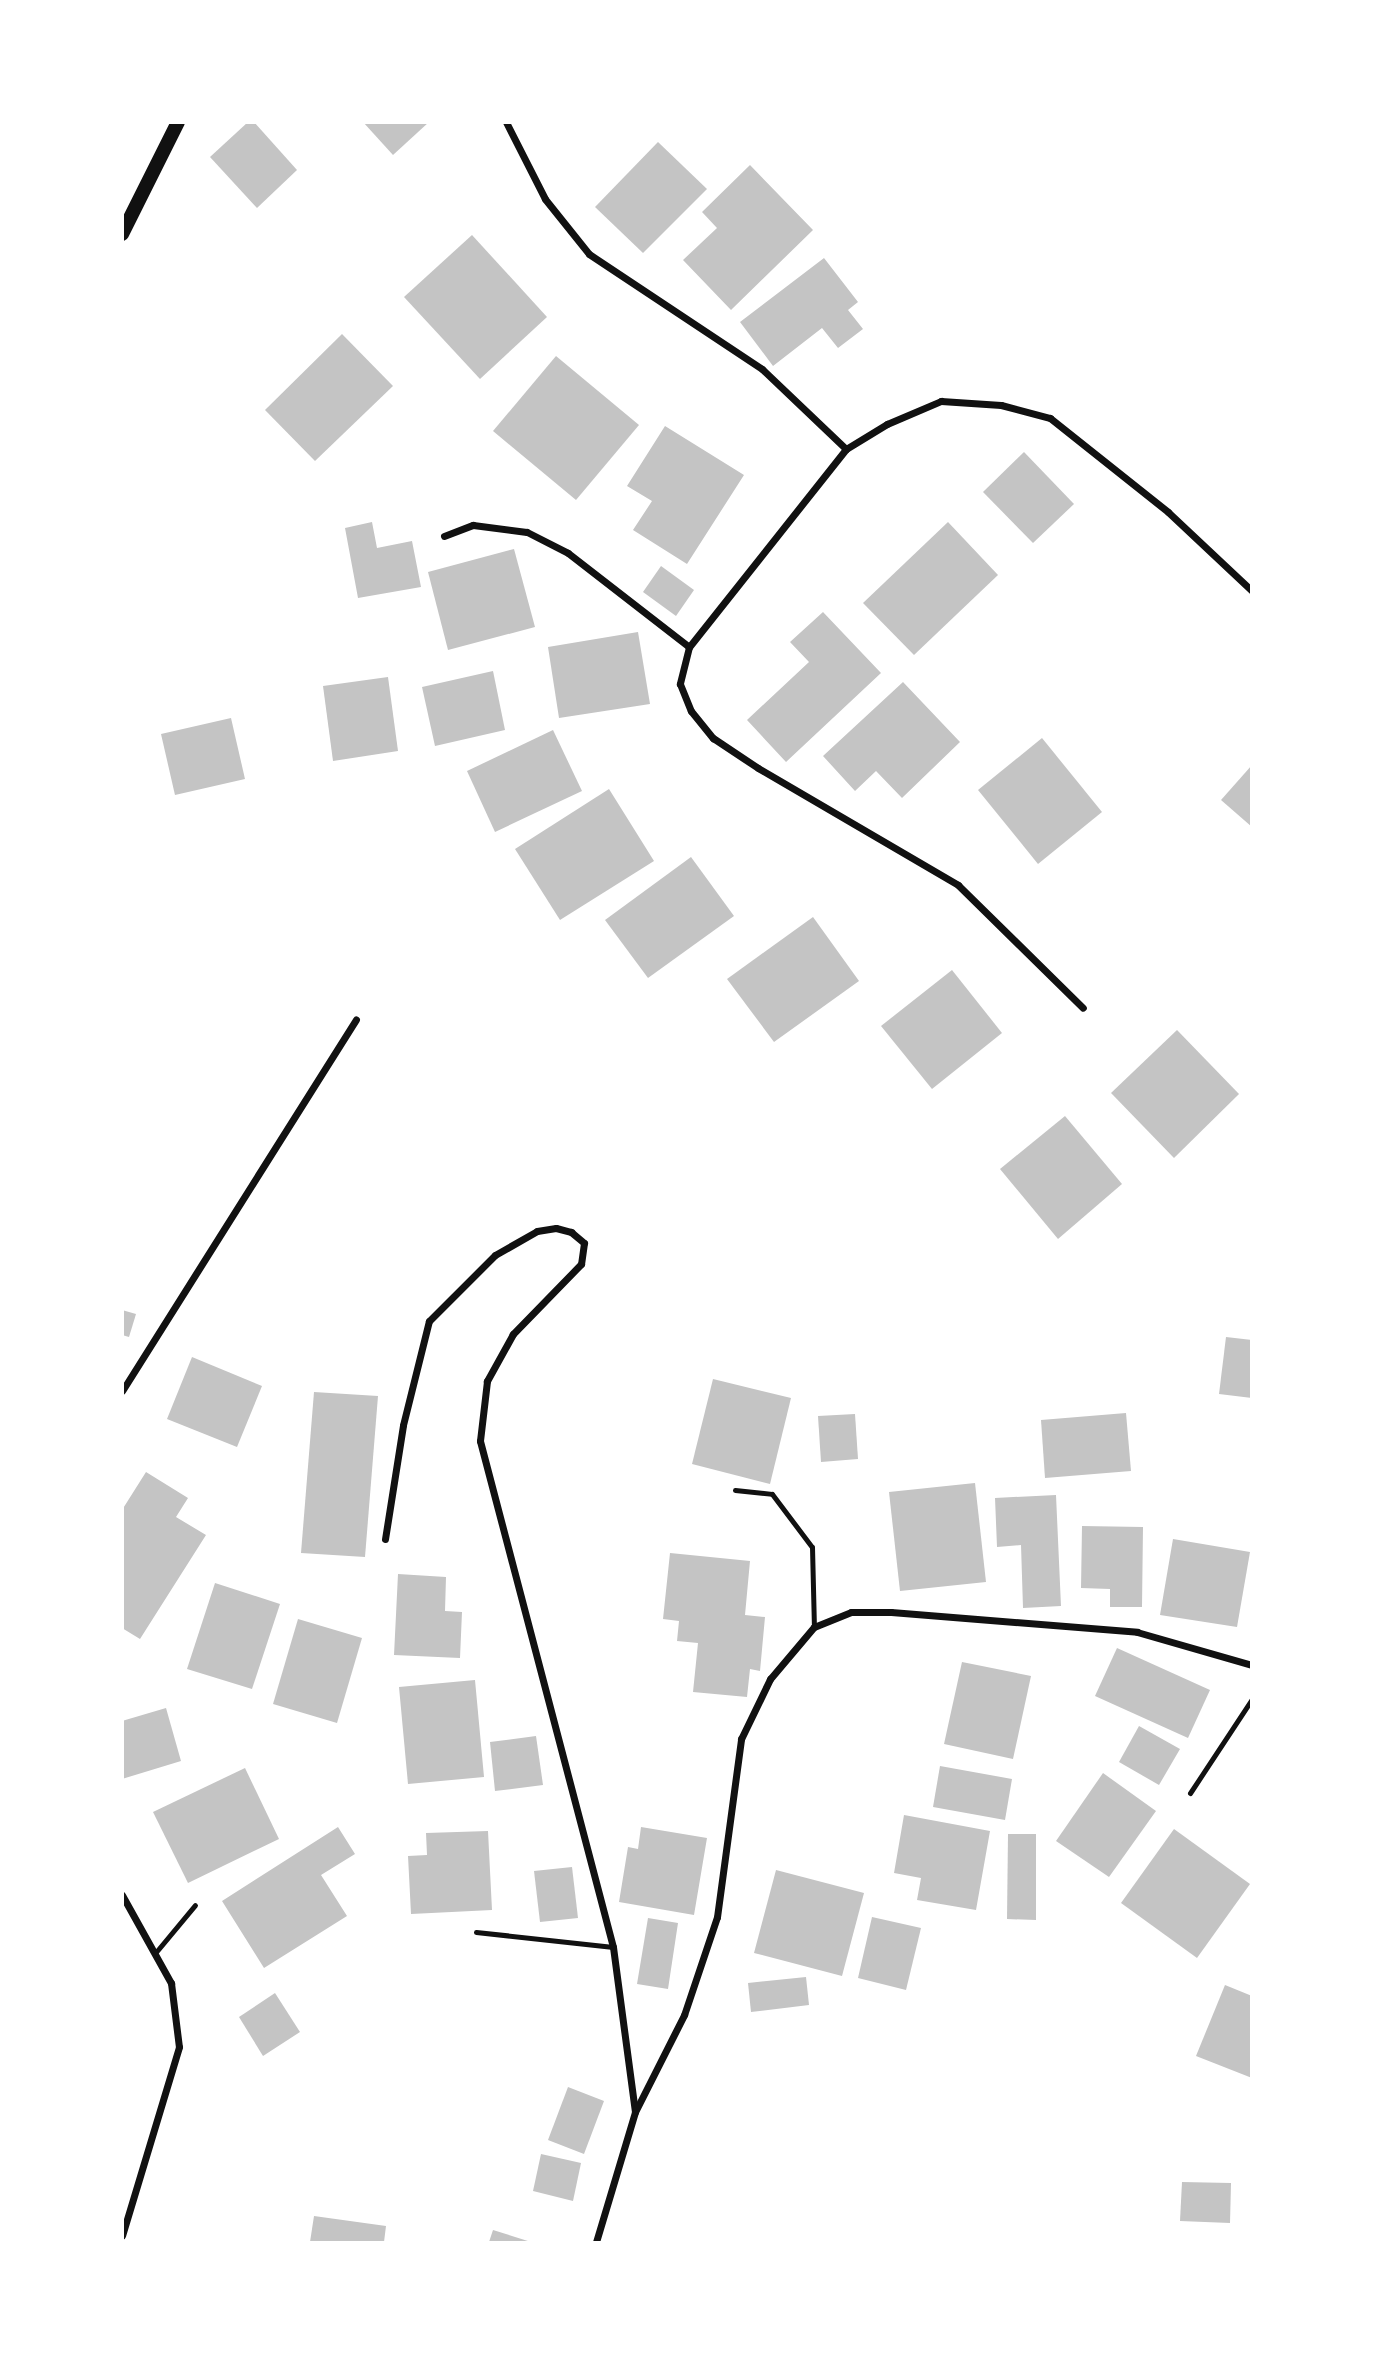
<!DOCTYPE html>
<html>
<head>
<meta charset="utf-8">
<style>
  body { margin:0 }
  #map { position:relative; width:1374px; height:2365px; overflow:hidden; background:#fff; font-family:"Varela Round",sans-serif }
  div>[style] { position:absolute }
  .building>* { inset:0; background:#c4c4c4 }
  .service>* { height:5px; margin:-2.5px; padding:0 2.5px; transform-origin:2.5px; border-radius:2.5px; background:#111 }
  .minor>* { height:7px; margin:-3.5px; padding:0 3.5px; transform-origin:3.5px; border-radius:3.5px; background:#111 }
  .secondary>* { height:14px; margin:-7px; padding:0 7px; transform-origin:7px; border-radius:7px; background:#111 }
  span { translate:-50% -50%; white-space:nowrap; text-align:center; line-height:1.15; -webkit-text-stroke:5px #fff; paint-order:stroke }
  .frame { position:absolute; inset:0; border:124px solid #fff; pointer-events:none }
</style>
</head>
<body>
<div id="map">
  <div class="building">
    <i style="clip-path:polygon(248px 122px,254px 122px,297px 170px,257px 208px,210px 157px)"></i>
    <i style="clip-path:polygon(363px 122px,429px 122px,393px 155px)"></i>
    <i style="clip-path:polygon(658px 142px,707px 189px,643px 253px,595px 207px)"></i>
    <i style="clip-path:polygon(750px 165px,813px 230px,731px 310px,683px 260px,717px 228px,702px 212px)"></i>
    <i style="clip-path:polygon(472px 235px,547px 317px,480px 379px,404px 297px)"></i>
    <i style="clip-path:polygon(824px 258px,858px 302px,848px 310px,863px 329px,838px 348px,822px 328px,773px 366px,740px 322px)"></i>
    <i style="clip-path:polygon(342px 334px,393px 386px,315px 461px,265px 410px)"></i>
    <i style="clip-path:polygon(556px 356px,639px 425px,576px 500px,493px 431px)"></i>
    <i style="clip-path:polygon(665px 426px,744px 475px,687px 564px,633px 530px,652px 501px,627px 486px)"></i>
    <i style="clip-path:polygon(1024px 452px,1074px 504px,1033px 543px,983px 492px)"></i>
    <i style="clip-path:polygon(372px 522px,377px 548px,412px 541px,421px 587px,358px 598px,345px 528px)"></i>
    <i style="clip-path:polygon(948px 522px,998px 575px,914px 655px,863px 603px)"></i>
    <i style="clip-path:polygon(514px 549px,535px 627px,448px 650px,428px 572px)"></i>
    <i style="clip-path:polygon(661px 566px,694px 590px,676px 616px,643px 592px)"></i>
    <i style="clip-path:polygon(823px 612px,881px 673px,786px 762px,747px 720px,809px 662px,790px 642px)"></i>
    <i style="clip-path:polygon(638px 632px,650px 704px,559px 718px,548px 647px)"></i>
    <i style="clip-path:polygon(493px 671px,505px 730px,435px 746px,422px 687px)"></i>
    <i style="clip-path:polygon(388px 677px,398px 751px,333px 761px,323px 686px)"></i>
    <i style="clip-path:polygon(903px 682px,960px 742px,902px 798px,876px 771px,855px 791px,823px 756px)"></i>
    <i style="clip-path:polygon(231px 718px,245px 779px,175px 795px,161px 734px)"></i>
    <i style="clip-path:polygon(553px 730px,582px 791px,495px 832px,467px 771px)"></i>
    <i style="clip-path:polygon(1042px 738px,1102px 812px,1038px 864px,978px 790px)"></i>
    <i style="clip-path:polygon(1252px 765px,1252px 827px,1221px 800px)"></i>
    <i style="clip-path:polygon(609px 789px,654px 861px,560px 920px,515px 849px)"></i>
    <i style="clip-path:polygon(691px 857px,734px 916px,648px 978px,605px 920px)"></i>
    <i style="clip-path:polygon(813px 917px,859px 981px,774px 1042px,727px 979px)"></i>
    <i style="clip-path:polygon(952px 970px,1002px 1033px,932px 1089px,881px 1026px)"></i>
    <i style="clip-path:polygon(1177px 1030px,1239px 1094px,1174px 1158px,1111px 1093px)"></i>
    <i style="clip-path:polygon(1065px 1116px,1122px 1184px,1058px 1239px,1000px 1169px)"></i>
    <i style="clip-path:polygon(122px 1310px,136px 1314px,129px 1337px,122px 1335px)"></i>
    <i style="clip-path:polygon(1226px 1337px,1252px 1340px,1252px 1398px,1219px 1394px)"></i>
    <i style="clip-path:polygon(192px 1357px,262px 1386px,237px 1447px,167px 1419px)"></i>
    <i style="clip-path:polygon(713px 1379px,791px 1398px,770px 1484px,692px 1464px)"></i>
    <i style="clip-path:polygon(314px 1392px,378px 1396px,365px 1557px,301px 1553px)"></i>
    <i style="clip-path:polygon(1126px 1413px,1131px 1471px,1045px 1478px,1041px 1420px)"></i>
    <i style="clip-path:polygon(855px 1414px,858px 1459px,821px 1462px,818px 1416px)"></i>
    <i style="clip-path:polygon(146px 1472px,188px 1498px,176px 1517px,206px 1535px,140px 1639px,122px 1628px,122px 1510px)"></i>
    <i style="clip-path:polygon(975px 1483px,986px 1582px,900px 1591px,889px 1492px)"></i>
    <i style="clip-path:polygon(1056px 1495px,1061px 1606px,1023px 1608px,1021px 1545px,997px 1547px,995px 1498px)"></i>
    <i style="clip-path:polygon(1082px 1526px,1143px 1527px,1142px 1607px,1110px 1607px,1110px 1589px,1081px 1588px)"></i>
    <i style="clip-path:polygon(1173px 1539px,1250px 1552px,1237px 1627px,1160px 1615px)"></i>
    <i style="clip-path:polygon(670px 1553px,750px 1561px,745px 1615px,765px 1617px,760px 1671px,750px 1669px,747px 1697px,693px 1692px,698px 1643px,677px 1641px,679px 1621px,663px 1619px)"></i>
    <i style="clip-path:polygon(398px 1574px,446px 1577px,445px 1611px,462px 1612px,460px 1658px,394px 1655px)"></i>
    <i style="clip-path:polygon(215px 1583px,280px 1604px,252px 1689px,187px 1669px)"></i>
    <i style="clip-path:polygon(298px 1619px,362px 1638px,337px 1723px,273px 1704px)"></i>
    <i style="clip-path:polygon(1117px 1648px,1210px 1690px,1188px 1738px,1095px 1696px)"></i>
    <i style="clip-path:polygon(962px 1662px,1031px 1676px,1013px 1759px,944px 1744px)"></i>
    <i style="clip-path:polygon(475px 1680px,484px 1777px,408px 1784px,399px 1687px)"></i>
    <i style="clip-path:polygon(166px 1708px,181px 1761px,122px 1779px,122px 1721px)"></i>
    <i style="clip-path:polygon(1139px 1726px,1180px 1749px,1159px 1785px,1119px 1762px)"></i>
    <i style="clip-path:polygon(536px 1736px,543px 1785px,495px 1791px,490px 1742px)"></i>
    <i style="clip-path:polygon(940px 1766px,1012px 1779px,1005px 1820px,933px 1807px)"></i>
    <i style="clip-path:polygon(245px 1768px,279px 1839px,188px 1883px,153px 1812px)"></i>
    <i style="clip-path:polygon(1103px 1773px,1156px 1811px,1109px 1877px,1056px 1841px)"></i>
    <i style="clip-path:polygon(904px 1815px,990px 1831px,976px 1910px,917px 1900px,921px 1878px,894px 1873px)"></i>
    <i style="clip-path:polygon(338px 1827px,355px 1854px,321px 1875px,347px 1916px,264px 1968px,222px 1901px)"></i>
    <i style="clip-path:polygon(641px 1827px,707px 1838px,694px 1915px,619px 1902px,628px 1847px,638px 1849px)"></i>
    <i style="clip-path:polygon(1174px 1829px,1250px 1884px,1197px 1958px,1121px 1903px)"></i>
    <i style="clip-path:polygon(488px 1831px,492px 1910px,411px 1914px,408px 1856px,427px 1855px,426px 1833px)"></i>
    <i style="clip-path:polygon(1008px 1834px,1036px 1834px,1036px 1920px,1007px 1919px)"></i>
    <i style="clip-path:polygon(572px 1867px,578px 1918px,540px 1922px,534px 1871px)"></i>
    <i style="clip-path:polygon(776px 1870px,864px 1893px,842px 1976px,754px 1953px)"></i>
    <i style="clip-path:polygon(872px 1917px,921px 1928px,906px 1990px,858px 1978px)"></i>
    <i style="clip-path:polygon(648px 1918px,678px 1923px,668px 1989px,637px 1984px)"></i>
    <i style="clip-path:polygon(806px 1977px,809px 2005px,751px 2012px,748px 1983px)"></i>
    <i style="clip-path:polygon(1225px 1985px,1252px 1996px,1252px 2078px,1196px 2056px)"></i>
    <i style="clip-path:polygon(275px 1993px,300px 2032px,263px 2056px,239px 2017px)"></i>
    <i style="clip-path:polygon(568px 2087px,604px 2101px,584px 2154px,548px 2140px)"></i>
    <i style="clip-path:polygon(541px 2154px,581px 2163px,573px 2201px,533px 2191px)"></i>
    <i style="clip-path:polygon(1182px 2182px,1231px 2183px,1230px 2223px,1180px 2221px)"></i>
    <i style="clip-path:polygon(314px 2216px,386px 2226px,384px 2242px,310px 2242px)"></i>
    <i style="clip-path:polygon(493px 2230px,531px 2242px,489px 2242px)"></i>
  </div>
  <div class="service">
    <i style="left:735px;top:1490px;width:37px;rotate:6deg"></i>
    <i style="left:772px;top:1494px;width:66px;rotate:53deg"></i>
    <i style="left:812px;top:1547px;width:80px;rotate:88.6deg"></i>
    <i style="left:1190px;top:1793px;width:113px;rotate:-56.6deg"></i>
    <i style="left:476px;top:1932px;width:138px;rotate:6.2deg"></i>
    <i style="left:156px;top:1952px;width:61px;rotate:-50.3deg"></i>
  </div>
  <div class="minor">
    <i style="left:506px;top:122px;width:86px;rotate:63.1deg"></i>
    <i style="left:545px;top:199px;width:70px;rotate:51.3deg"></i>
    <i style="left:589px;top:254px;width:208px;rotate:33.6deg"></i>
    <i style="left:762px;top:369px;width:116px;rotate:43.6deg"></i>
    <i style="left:846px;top:449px;width:253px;rotate:128.4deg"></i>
    <i style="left:689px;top:647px;width:38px;rotate:104deg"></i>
    <i style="left:680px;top:684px;width:29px;rotate:68deg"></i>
    <i style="left:691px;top:711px;width:35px;rotate:51deg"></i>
    <i style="left:713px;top:738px;width:54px;rotate:33.7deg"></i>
    <i style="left:758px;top:768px;width:232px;rotate:30.3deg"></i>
    <i style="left:958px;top:885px;width:175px;rotate:44.5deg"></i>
    <i style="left:846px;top:449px;width:48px;rotate:-31.4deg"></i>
    <i style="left:887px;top:424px;width:59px;rotate:-23.1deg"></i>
    <i style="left:941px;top:401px;width:60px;rotate:3.8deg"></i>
    <i style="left:1001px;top:405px;width:51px;rotate:14.9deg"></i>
    <i style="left:1050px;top:418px;width:151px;rotate:38.5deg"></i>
    <i style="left:1168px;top:512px;width:115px;rotate:43.2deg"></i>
    <i style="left:444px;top:536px;width:31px;rotate:-21deg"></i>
    <i style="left:473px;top:525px;width:54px;rotate:7.4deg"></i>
    <i style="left:527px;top:532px;width:46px;rotate:27.1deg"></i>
    <i style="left:568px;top:553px;width:153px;rotate:37.8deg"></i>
    <i style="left:122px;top:1391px;width:439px;rotate:-57.8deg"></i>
    <i style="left:385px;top:1539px;width:115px;rotate:-81deg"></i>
    <i style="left:403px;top:1425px;width:107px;rotate:-76deg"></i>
    <i style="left:429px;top:1321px;width:93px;rotate:-45deg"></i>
    <i style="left:495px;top:1255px;width:48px;rotate:-29.7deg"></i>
    <i style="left:537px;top:1231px;width:19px;rotate:-9deg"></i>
    <i style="left:556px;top:1228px;width:16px;rotate:15deg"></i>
    <i style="left:571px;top:1232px;width:17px;rotate:40deg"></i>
    <i style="left:584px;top:1243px;width:21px;rotate:98deg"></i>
    <i style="left:581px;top:1264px;width:98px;rotate:134.2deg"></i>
    <i style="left:513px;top:1334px;width:54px;rotate:119deg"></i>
    <i style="left:487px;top:1381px;width:60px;rotate:96.7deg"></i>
    <i style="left:480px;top:1441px;width:523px;rotate:75.27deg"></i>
    <i style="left:613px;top:1947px;width:166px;rotate:82.4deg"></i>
    <i style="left:122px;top:1895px;width:101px;rotate:60.9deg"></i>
    <i style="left:171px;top:1983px;width:64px;rotate:82.9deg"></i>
    <i style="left:179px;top:2047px;width:197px;rotate:106.8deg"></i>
    <i style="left:596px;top:2242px;width:136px;rotate:-73.3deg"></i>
    <i style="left:635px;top:2112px;width:109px;rotate:-63.2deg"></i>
    <i style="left:684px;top:2015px;width:103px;rotate:-71.4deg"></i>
    <i style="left:717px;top:1917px;width:180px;rotate:-82.3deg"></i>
    <i style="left:741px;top:1739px;width:67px;rotate:-64.2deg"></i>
    <i style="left:770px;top:1679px;width:68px;rotate:-49.8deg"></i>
    <i style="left:814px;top:1627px;width:40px;rotate:-22deg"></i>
    <i style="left:851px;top:1612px;width:40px"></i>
    <i style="left:891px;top:1612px;width:247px;rotate:4.6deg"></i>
    <i style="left:1137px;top:1632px;width:120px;rotate:16deg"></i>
  </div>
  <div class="secondary">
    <i style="left:122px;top:234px;width:125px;rotate:-63.4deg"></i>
  </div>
  <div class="frame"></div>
</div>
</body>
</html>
